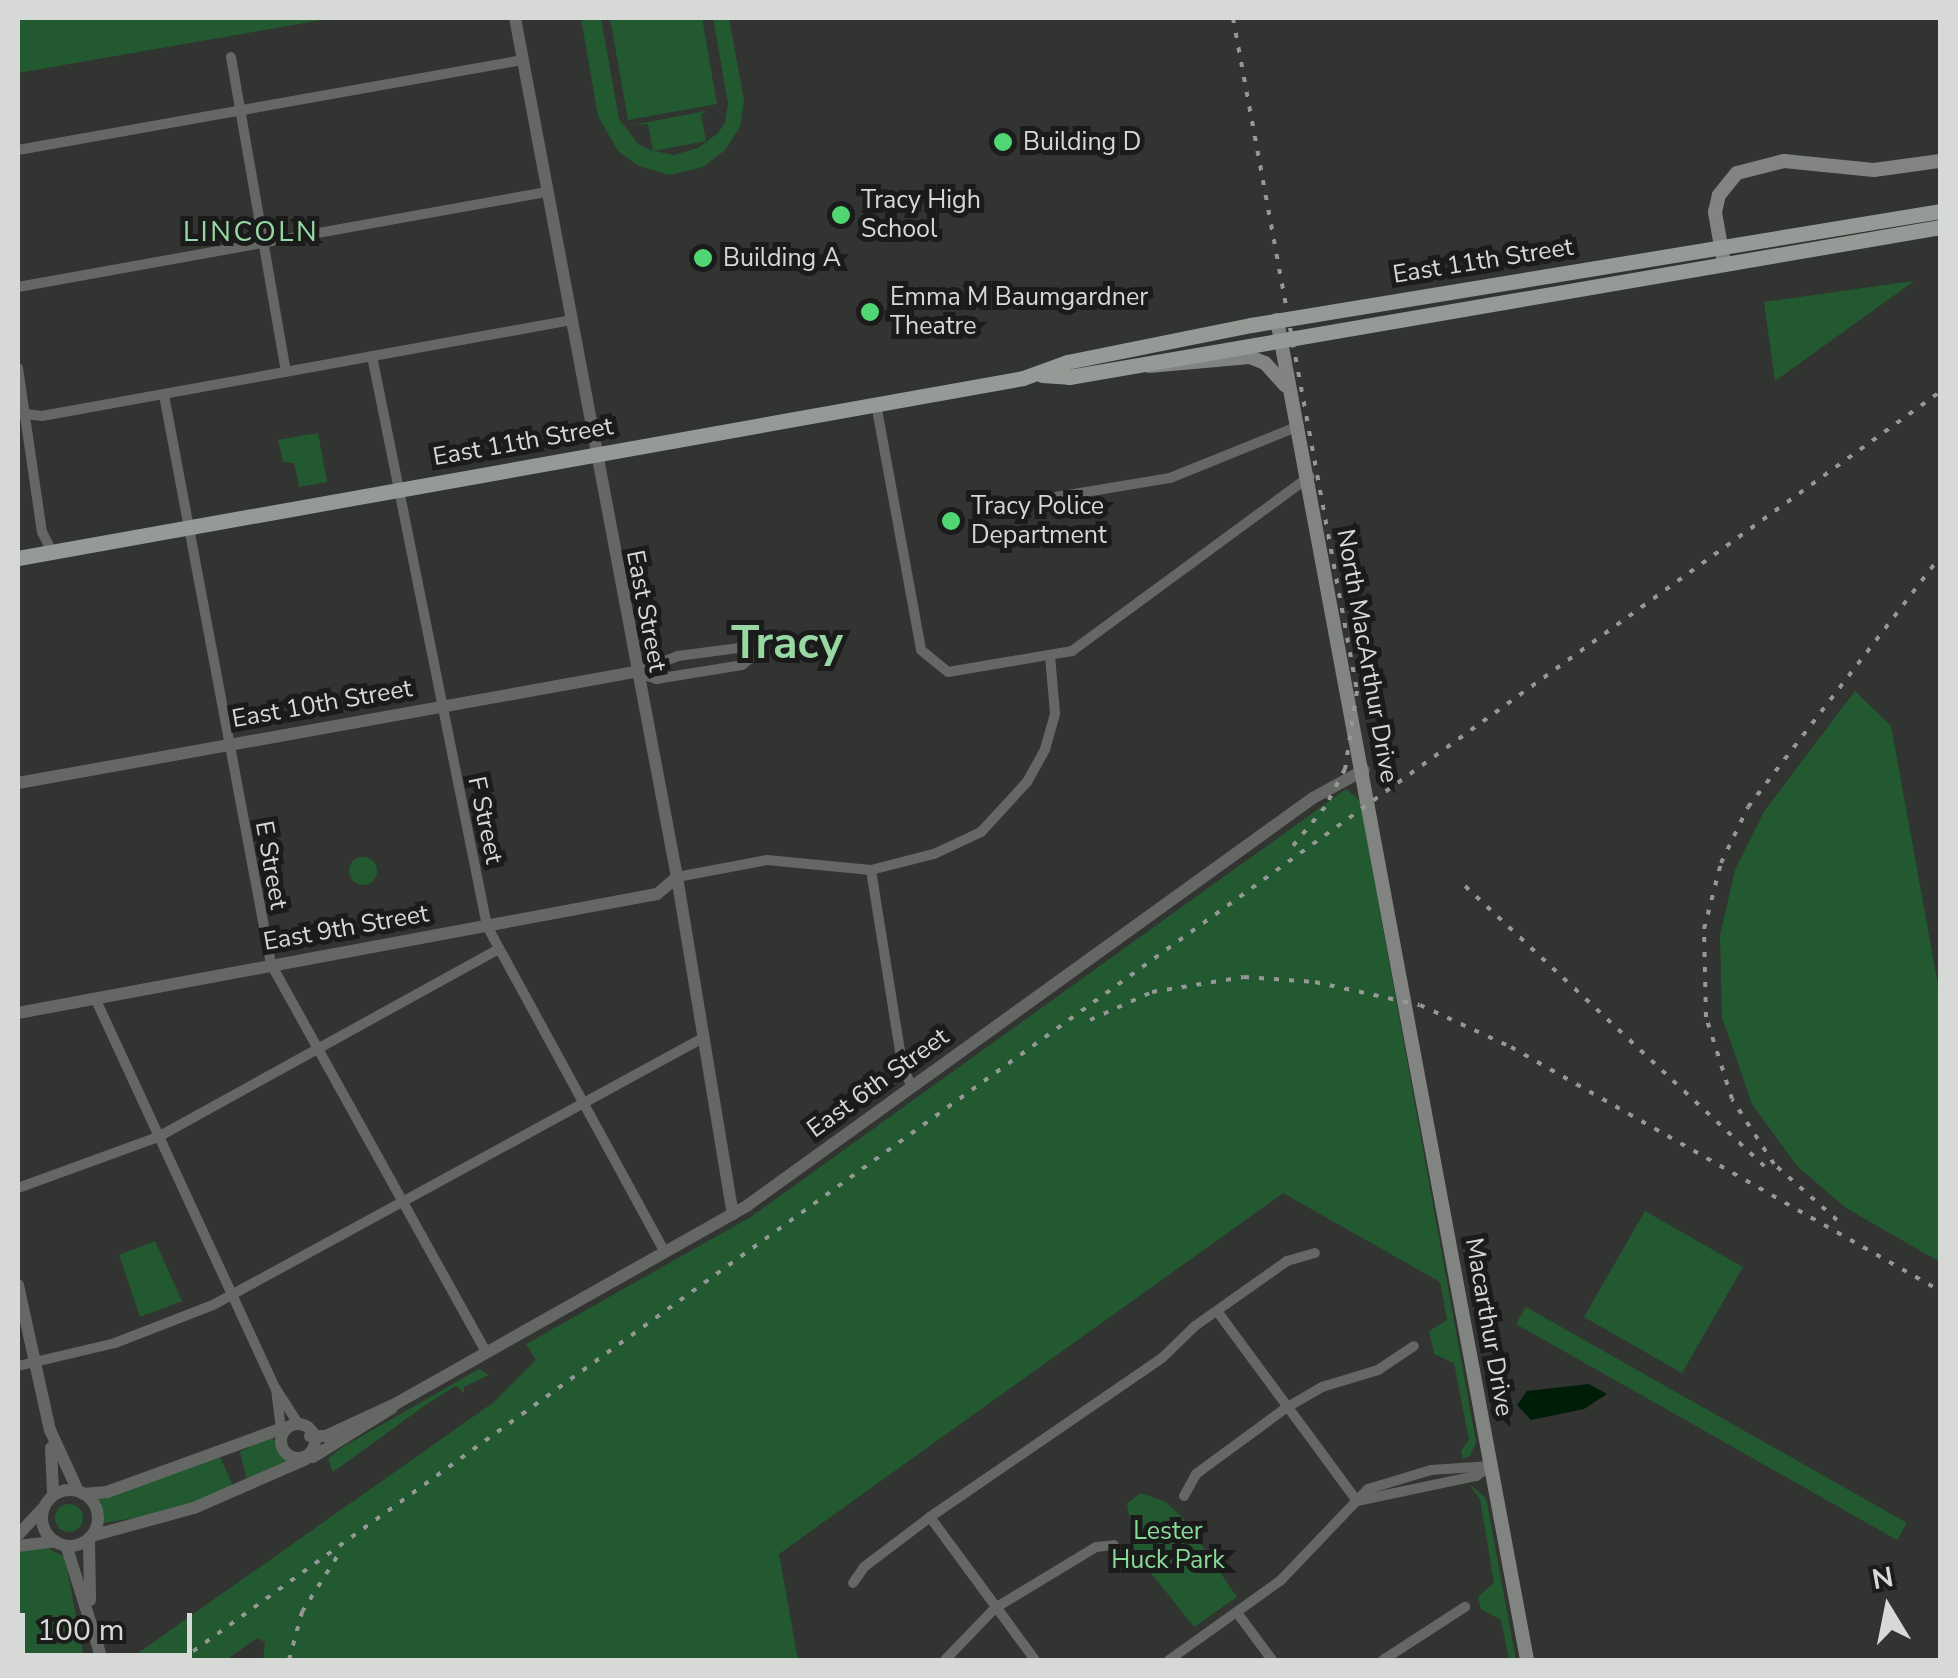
<!DOCTYPE html>
<html>
<head>
<meta charset="utf-8">
<style>
  body { margin:0 }
  #map { position:relative; width:1958px; height:1678px; overflow:hidden; background:#313431; font-family:"Nunito Sans",sans-serif }
  div>[style] { position:absolute }
  .green>* { inset:0; background:#235930 }
  .round { border-radius:50% }
  .water>* { inset:0; background:#001d07 }
  .minor>* { height:10px; margin:-5px; padding:0 5px; transform-origin:5px; border-radius:5px; background:#656765 }
  .tertiary>* { height:12px; margin:-6px; padding:0 6px; transform-origin:6px; border-radius:6px; background:#656765 }
  .tertiary>.ring { margin:-6px; padding:0; box-sizing:content-box; background:none; border:12px solid #656765; border-radius:50% }
  .secondary>* { height:14px; margin:-7px; padding:0 7px; transform-origin:7px; border-radius:7px; background:#818481 }
  .primary>* { height:15px; margin:-7.5px; padding:0 7.5px; transform-origin:7.5px; border-radius:7.5px; background:#969a96 }
  .rail>* { height:4px; margin-top:-2px; transform-origin:0; background:repeating-linear-gradient(90deg,#959895 0 5px,transparent 0 15px) }
  .dots>* { width:28px; height:28px; translate:-50% -50%; box-sizing:border-box; border:5px solid #1a1b1a; border-radius:50% }
  span { translate:-50% -50%; white-space:nowrap; text-align:center; line-height:1.15; -webkit-text-stroke:10px #1a1b1a; paint-order:stroke }
  .poi-label { font-size:25px; color:#d6d9d6 }
  .left { translate:0 -50%; text-align:left }
  .street-label { font-size:25px; color:#d6d9d6 }
  .park-label { font-size:25px; color:#88db97 }
  .neighbourhood-label { font-size:28px; color:#98d9a3; letter-spacing:2.5px }
  .town-label { font-size:45px; color:#98d9a3; font-weight:700 }
  .frame { position:absolute; inset:0; border:20px solid #d6d9d6; pointer-events:none }
  .north { position:absolute; left:1838px; top:1558px; width:100px; height:100px; -webkit-text-stroke:8px #1a1b1a; paint-order:stroke; rotate:350deg; font-size:28px; font-weight:700; line-height:40px; text-align:center; color:#d6d9d6 }
  .north::after { content:''; display:block; margin:auto; width:35px; height:45px; background:#d6d9d6; clip-path:polygon(50% 0,100% 100%,50% 72%,0 100%) }
  .scale { position:absolute; left:20px; top:1613px; width:172px; height:45px; box-sizing:border-box; border:5px solid #d6d9d6; border-top:0; padding-left:12px; font-size:30px; line-height:35px; white-space:nowrap; color:#d6d9d6; -webkit-text-stroke:8px #1a1b1a; paint-order:stroke }
</style>
</head>
<body>
<div id="map">
  <div class="green">
    <i style="clip-path:polygon(18px 18px,333px 18px,18px 73px)"></i>
    <i style="clip-path:polygon(581px 18px,601px 18px,619px 119px,639px 145px,653px 151px,648px 124px,633px 125px,706px 111px,701px 115px,706px 141px,654px 151px,674px 155px,698px 148px,718px 133px,725px 123px,728px 103px,713px 18px,729px 18px,744px 100px,740px 127px,725px 150px,703px 167px,669px 175px,639px 166px,618px 151px,598px 116px)"></i>
    <i style="clip-path:polygon(610px 18px,702px 18px,717px 104px,628px 120px)"></i>
    <i style="clip-path:polygon(1913px 281px,1913px 282px,1775px 381px,1764px 302px)"></i>
    <i style="clip-path:polygon(318px 433px,327px 482px,299px 487px,294px 463px,283px 462px,278px 440px)"></i>
    <i style="clip-path:polygon(1855px 691px,1891px 726px,1940px 996px,1940px 1262px,1846px 1208px,1797px 1166px,1752px 1104px,1722px 1017px,1720px 935px,1735px 870px,1765px 810px)"></i>
    <i style="clip-path:polygon(1346px 789px,1360px 801px,1476px 1442px,1470px 1456px,1463px 1459px,1461px 1451px,1469px 1440px,1454px 1363px,1434px 1354px,1429px 1331px,1447px 1320px,1440px 1282px,1283px 1193px,779px 1554px,798px 1660px,263px 1660px,265px 1642px,257px 1638px,226px 1660px,128px 1660px,494px 1402px,536px 1360px,526px 1344px,749px 1218px)"></i>
    <i class="round" style="left:349px;top:857px;width:28px;height:28px"></i>
    <i style="clip-path:polygon(1645px 1211px,1743px 1267px,1682px 1373px,1584px 1317px)"></i>
    <i style="clip-path:polygon(155px 1241px,182px 1301px,140px 1317px,119px 1255px)"></i>
    <i style="clip-path:polygon(1526px 1307px,1907px 1523px,1897px 1540px,1516px 1324px)"></i>
    <i style="clip-path:polygon(479px 1369px,489px 1375px,464px 1387px,464px 1393px,456px 1386px,427px 1404px,333px 1472px,328px 1459px,341px 1448px)"></i>
    <i style="clip-path:polygon(270px 1436px,293px 1459px,247px 1480px,240px 1452px)"></i>
    <i style="clip-path:polygon(220px 1457px,234px 1488px,158px 1514px,104px 1523px,97px 1499px)"></i>
    <i style="clip-path:polygon(1469px 1484px,1486px 1498px,1516px 1660px,1509px 1660px,1501px 1620px,1481px 1609px,1478px 1597px,1494px 1583px,1480px 1499px)"></i>
    <i style="clip-path:polygon(1141px 1493px,1166px 1502px,1182px 1517px,1237px 1597px,1194px 1627px,1135px 1553px,1127px 1503px)"></i>
    <i class="round" style="left:55px;top:1504px;width:28px;height:28px"></i>
    <i style="clip-path:polygon(44px 1546px,65px 1557px,84px 1660px,18px 1660px,18px 1551px)"></i>
  </div>
  <div class="water">
    <i style="clip-path:polygon(1589px 1384px,1607px 1394px,1584px 1409px,1531px 1420px,1517px 1405px,1527px 1391px)"></i>
  </div>
  <div class="minor">
    <i style="left:231px;top:57px;width:319px;rotate:80.1deg"></i>
    <i style="left:18px;top:150px;width:513px;rotate:-10.11deg"></i>
    <i style="left:18px;top:287px;width:536px;rotate:-10.2deg"></i>
    <i style="left:372px;top:356px;width:581px;rotate:78.59deg"></i>
    <i style="left:487px;top:926px;width:372px;rotate:61.4deg"></i>
    <i style="left:18px;top:368px;width:166px;rotate:81.7deg"></i>
    <i style="left:42px;top:532px;width:22px;rotate:63deg"></i>
    <i style="left:164px;top:395px;width:579px;rotate:79.35deg"></i>
    <i style="left:271px;top:964px;width:445px;rotate:61deg"></i>
    <i style="left:876px;top:404px;width:250px;rotate:79.6deg"></i>
    <i style="left:921px;top:650px;width:35px;rotate:39deg"></i>
    <i style="left:948px;top:672px;width:126px;rotate:-9.6deg"></i>
    <i style="left:1072px;top:651px;width:295px;rotate:-36.3deg"></i>
    <i style="left:18px;top:413px;width:24px;rotate:7deg"></i>
    <i style="left:42px;top:416px;width:539px;rotate:-10.27deg"></i>
    <i style="left:1044px;top:499px;width:128px;rotate:-9.5deg"></i>
    <i style="left:1170px;top:478px;width:139px;rotate:-22deg"></i>
    <i style="left:635px;top:672px;width:22px;rotate:18deg"></i>
    <i style="left:656px;top:679px;width:87px;rotate:-9.2deg"></i>
    <i style="left:742px;top:665px;width:19px;rotate:-39deg"></i>
    <i style="left:635px;top:672px;width:46px;rotate:-20.4deg"></i>
    <i style="left:678px;top:656px;width:62px;rotate:-7.5deg"></i>
    <i style="left:739px;top:648px;width:19px;rotate:16deg"></i>
    <i style="left:871px;top:870px;width:202px;rotate:80.9deg"></i>
    <i style="left:903px;top:1069px;width:19px;rotate:62deg"></i>
    <i style="left:677px;top:877px;width:92px;rotate:-10.7deg"></i>
    <i style="left:767px;top:860px;width:104px;rotate:5.5deg"></i>
    <i style="left:871px;top:870px;width:65px;rotate:-14.3deg"></i>
    <i style="left:934px;top:854px;width:52px;rotate:-25.1deg"></i>
    <i style="left:981px;top:832px;width:68px;rotate:-47.4deg"></i>
    <i style="left:1027px;top:782px;width:38px;rotate:-61deg"></i>
    <i style="left:1045px;top:749px;width:37px;rotate:-74deg"></i>
    <i style="left:1055px;top:713px;width:57px;rotate:-95deg"></i>
    <i style="left:95px;top:998px;width:431px;rotate:65.2deg"></i>
    <i style="left:276px;top:1389px;width:38px;rotate:83deg"></i>
    <i style="left:18px;top:1188px;width:149px;rotate:-20deg"></i>
    <i style="left:158px;top:1137px;width:389px;rotate:-28.9deg"></i>
    <i style="left:1217px;top:1311px;width:236px;rotate:53.6deg"></i>
    <i style="left:18px;top:1366px;width:100px;rotate:-13.3deg"></i>
    <i style="left:115px;top:1343px;width:105px;rotate:-21.2deg"></i>
    <i style="left:213px;top:1305px;width:556px;rotate:-28.59deg"></i>
    <i style="left:276px;top:1389px;width:43px;rotate:57.4deg"></i>
    <i style="left:1184px;top:1496px;width:25px;rotate:-61deg"></i>
    <i style="left:1196px;top:1474px;width:112px;rotate:-36.3deg"></i>
    <i style="left:1286px;top:1408px;width:42px;rotate:-30.3deg"></i>
    <i style="left:1322px;top:1387px;width:59px;rotate:-16.9deg"></i>
    <i style="left:1378px;top:1370px;width:43px;rotate:-33.7deg"></i>
    <i style="left:1357px;top:1501px;width:122px;rotate:-11.9deg"></i>
    <i style="left:1476px;top:1476px;width:18px;rotate:-34deg"></i>
    <i style="left:930px;top:1517px;width:177px;rotate:53.7deg"></i>
    <i style="left:853px;top:1583px;width:19px;rotate:-55deg"></i>
    <i style="left:864px;top:1567px;width:83px;rotate:-37.1deg"></i>
    <i style="left:930px;top:1517px;width:281px;rotate:-34.4deg"></i>
    <i style="left:1162px;top:1358px;width:46px;rotate:-44.1deg"></i>
    <i style="left:1195px;top:1326px;width:113px;rotate:-35.2deg"></i>
    <i style="left:1287px;top:1261px;width:29px;rotate:-16deg"></i>
    <i style="left:1238px;top:1614px;width:57px;rotate:53.5deg"></i>
    <i style="left:945px;top:1660px;width:72px;rotate:-46.1deg"></i>
    <i style="left:995px;top:1608px;width:118px;rotate:-31.1deg"></i>
    <i style="left:1096px;top:1547px;width:18px;rotate:-6deg"></i>
    <i style="left:1169px;top:1660px;width:138px;rotate:-35.5deg"></i>
    <i style="left:1281px;top:1580px;width:126px;rotate:-46.3deg"></i>
    <i style="left:1368px;top:1489px;width:66px;rotate:-16.8deg"></i>
    <i style="left:1431px;top:1470px;width:60px;rotate:-3.8deg"></i>
    <i style="left:1383px;top:1660px;width:98px;rotate:-32.9deg"></i>
  </div>
  <div class="tertiary">
    <i style="left:515px;top:18px;width:874px;rotate:79.32deg"></i>
    <i style="left:677px;top:877px;width:342px;rotate:80.6deg"></i>
    <i style="left:18px;top:783px;width:627px;rotate:-10.2deg"></i>
    <i style="left:18px;top:1013px;width:650px;rotate:-10.55deg"></i>
    <i style="left:657px;top:894px;width:26px;rotate:-40deg"></i>
    <i style="left:18px;top:1285px;width:148px;rotate:77.6deg"></i>
    <i style="left:50px;top:1430px;width:65px;rotate:65.4deg"></i>
    <i class="ring" style="left:281px;top:1424px;width:22px;height:22px"></i>
    <i style="left:310px;top:1436px;width:16px"></i>
    <i style="left:326px;top:1436px;width:78px;rotate:-24.9deg"></i>
    <i style="left:397px;top:1403px;width:403px;rotate:-29.4deg"></i>
    <i style="left:748px;top:1205px;width:696px;rotate:-35.77deg"></i>
    <i style="left:1313px;top:798px;width:58px;rotate:-28.8deg"></i>
    <i style="left:51px;top:1448px;width:44px;rotate:87.4deg"></i>
    <i style="left:313px;top:1457px;width:93px;rotate:-31.8deg"></i>
    <i class="ring" style="left:42px;top:1490px;width:44px;height:44px"></i>
    <i style="left:83px;top:1494px;width:24px;rotate:-5deg"></i>
    <i style="left:107px;top:1492px;width:184px;rotate:-20deg"></i>
    <i style="left:18px;top:1535px;width:35px;rotate:-47deg"></i>
    <i style="left:95px;top:1535px;width:103px;rotate:-15.3deg"></i>
    <i style="left:194px;top:1508px;width:122px;rotate:-23.6deg"></i>
    <i style="left:89px;top:1541px;width:59px;rotate:89deg"></i>
    <i style="left:18px;top:1546px;width:38px;rotate:-7deg"></i>
    <i style="left:67px;top:1548px;width:117px;rotate:72.6deg"></i>
  </div>
  <div class="secondary">
    <i style="left:1723px;top:258px;width:47px;rotate:-99.9deg"></i>
    <i style="left:1715px;top:212px;width:17px;rotate:-77deg"></i>
    <i style="left:1719px;top:195px;width:28px;rotate:-51deg"></i>
    <i style="left:1737px;top:173px;width:49px;rotate:-14.3deg"></i>
    <i style="left:1784px;top:161px;width:90px;rotate:5.7deg"></i>
    <i style="left:1874px;top:170px;width:67px;rotate:-7.8deg"></i>
    <i style="left:1277px;top:320px;width:1363px;rotate:79.43deg"></i>
    <i style="left:1149px;top:366px;width:101px;rotate:-5.1deg"></i>
    <i style="left:1250px;top:357px;width:16px;rotate:22deg"></i>
    <i style="left:1265px;top:363px;width:30px;rotate:48deg"></i>
  </div>
  <div class="primary">
    <i style="left:1042px;top:375px;width:27px;rotate:4deg"></i>
    <i style="left:1069px;top:377px;width:884px;rotate:-9.77deg"></i>
    <i style="left:18px;top:558px;width:1021px;rotate:-10.15deg"></i>
    <i style="left:1023px;top:378px;width:47px;rotate:-20deg"></i>
    <i style="left:1067px;top:362px;width:188px;rotate:-11.4deg"></i>
    <i style="left:1251px;top:325px;width:698px;rotate:-9.39deg"></i>
  </div>
  <div class="rail">
    <i style="left:1233px;top:18px;width:684px;rotate:79.56deg"></i>
    <i style="left:1357px;top:691px;width:79px;rotate:98.7deg"></i>
    <i style="left:1345px;top:769px;width:43px;rotate:117.8deg"></i>
    <i style="left:1325px;top:807px;width:52px;rotate:129.5deg"></i>
    <i style="left:1465px;top:886px;width:410px;rotate:43.1deg"></i>
    <i style="left:1090px;top:1020px;width:68px;rotate:-24.3deg"></i>
    <i style="left:1152px;top:992px;width:93px;rotate:-9.3deg"></i>
    <i style="left:1244px;top:977px;width:71px;rotate:4deg"></i>
    <i style="left:1315px;top:982px;width:107px;rotate:12.4deg"></i>
    <i style="left:1420px;top:1005px;width:100px;rotate:24.8deg"></i>
    <i style="left:1511px;top:1047px;width:494px;rotate:29.6deg"></i>
    <i style="left:1837px;top:1220px;width:84px;rotate:-138.4deg"></i>
    <i style="left:1774px;top:1164px;width:77px;rotate:-122.9deg"></i>
    <i style="left:1732px;top:1099px;width:86px;rotate:-107.6deg"></i>
    <i style="left:1706px;top:1017px;width:88px;rotate:-91.3deg"></i>
    <i style="left:1704px;top:929px;width:68px;rotate:-75.6deg"></i>
    <i style="left:1721px;top:863px;width:62px;rotate:-64.3deg"></i>
    <i style="left:1748px;top:807px;width:315px;rotate:-52.5deg"></i>
    <i style="left:181px;top:1660px;width:2168px;rotate:-35.79deg"></i>
    <i style="left:289px;top:1660px;width:50px;rotate:-74.8deg"></i>
    <i style="left:302px;top:1612px;width:67px;rotate:-57.7deg"></i>
  </div>
  <div class="dots">
    <i style="left:1003px;top:142px;background:#51d674"></i>
    <i style="left:841px;top:215px;background:#51d674"></i>
    <i style="left:703px;top:258px;background:#51d674"></i>
    <i style="left:870px;top:312px;background:#51d674"></i>
    <i style="left:951px;top:521px;background:#51d674"></i>
  </div>
  <div class="poi-label">
    <span class="left" style="left:1023px;top:142px">Building D</span>
    <span class="left" style="left:861px;top:215px">Tracy High<br>School</span>
    <span class="left" style="left:723px;top:258px">Building A</span>
    <span class="left" style="left:890px;top:312px">Emma M Baumgardner<br>Theatre</span>
    <span class="left" style="left:971px;top:521px">Tracy Police<br>Department</span>
  </div>
  <div class="street-label">
    <span style="left:1483px;top:261px;rotate:-9deg">East 11th Street</span>
    <span style="left:523px;top:442px;rotate:-10deg">East 11th Street</span>
    <span style="left:646px;top:611px;rotate:79deg">East Street</span>
    <span style="left:1367px;top:656px;rotate:80deg">North MacArthur Drive</span>
    <span style="left:322px;top:704px;rotate:-10deg">East 10th Street</span>
    <span style="left:485px;top:820px;rotate:78deg">F Street</span>
    <span style="left:271px;top:865px;rotate:80deg">E Street</span>
    <span style="left:346px;top:928px;rotate:-10deg">East 9th Street</span>
    <span style="left:878px;top:1083px;rotate:-36deg">East 6th Street</span>
    <span style="left:1489px;top:1327px;rotate:80deg">Macarthur Drive</span>
  </div>
  <div class="park-label">
    <span style="left:1168px;top:1546px">Lester<br>Huck Park</span>
  </div>
  <div class="neighbourhood-label">
    <span style="left:251px;top:232px">LINCOLN</span>
  </div>
  <div class="town-label">
    <span style="left:787px;top:644px">Tracy</span>
  </div>
  <div class="frame"></div>
  <div class="north">N</div>
  <div class="scale">100 m</div>
</div>
</body>
</html>
